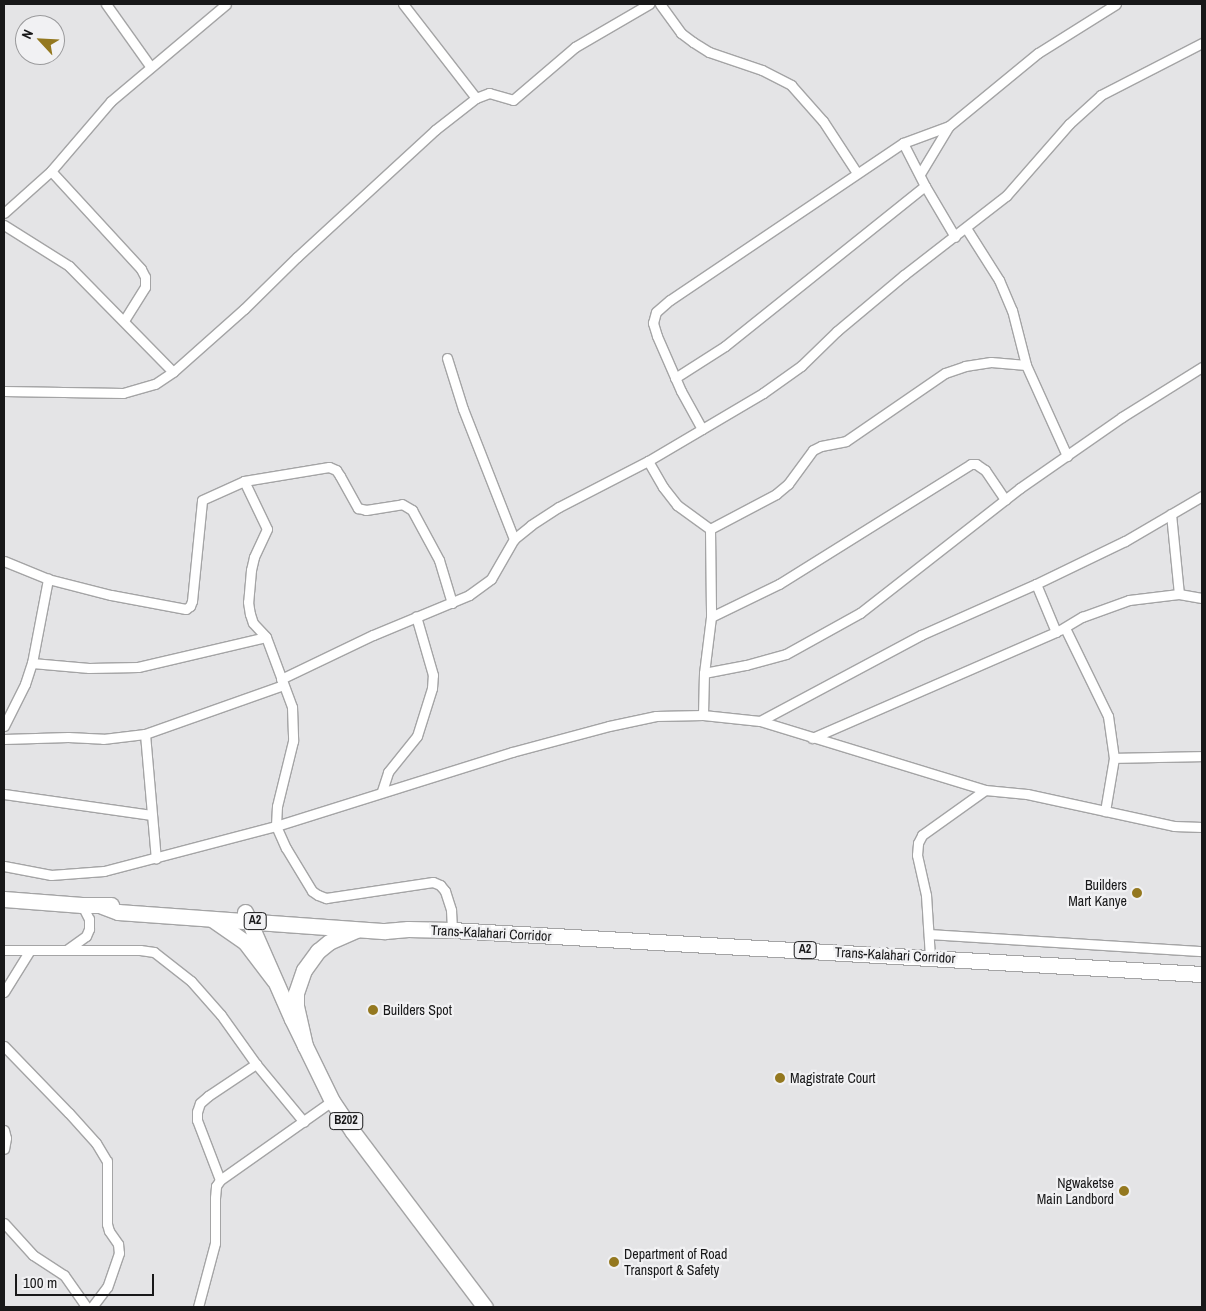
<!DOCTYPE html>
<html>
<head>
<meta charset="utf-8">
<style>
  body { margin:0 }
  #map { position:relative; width:1206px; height:1311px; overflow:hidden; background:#e4e4e6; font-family:"Archivo Narrow",sans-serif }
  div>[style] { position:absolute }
  .roads { filter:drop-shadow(1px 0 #a4a4a5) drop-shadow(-1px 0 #a4a4a5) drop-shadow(0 1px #a4a4a5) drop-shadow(0 -1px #a4a4a5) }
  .minor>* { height:9px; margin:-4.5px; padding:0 4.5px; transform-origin:4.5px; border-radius:4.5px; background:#fff }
  .primary>* { height:15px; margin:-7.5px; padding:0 7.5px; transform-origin:7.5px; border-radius:7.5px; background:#fff }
  .trunk>* { height:15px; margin:-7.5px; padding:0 7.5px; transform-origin:7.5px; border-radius:7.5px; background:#fff }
  .dots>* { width:14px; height:14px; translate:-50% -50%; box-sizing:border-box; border:2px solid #f1f1f3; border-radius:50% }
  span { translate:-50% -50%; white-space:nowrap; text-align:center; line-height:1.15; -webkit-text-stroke:4.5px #f1f1f3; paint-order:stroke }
  .shield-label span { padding:1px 4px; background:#f1f1f3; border:1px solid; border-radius:4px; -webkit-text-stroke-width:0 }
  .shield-label { font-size:12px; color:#181819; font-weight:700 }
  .poi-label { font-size:14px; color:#181819 }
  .right { translate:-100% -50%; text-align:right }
  .left { translate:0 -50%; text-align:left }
  .street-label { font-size:14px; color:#181819 }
  .frame { position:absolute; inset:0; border:5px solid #181819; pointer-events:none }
  .north { position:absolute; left:15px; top:15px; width:50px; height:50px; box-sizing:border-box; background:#f1f1f3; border:1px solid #9a9a9c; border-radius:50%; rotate:295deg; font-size:14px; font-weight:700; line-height:20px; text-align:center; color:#181819 }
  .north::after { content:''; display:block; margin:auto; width:18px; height:22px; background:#94781f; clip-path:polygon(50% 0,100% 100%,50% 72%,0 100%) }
  .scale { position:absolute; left:15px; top:1274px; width:139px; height:22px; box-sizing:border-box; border:2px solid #181819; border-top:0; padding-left:6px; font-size:15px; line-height:18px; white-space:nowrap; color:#181819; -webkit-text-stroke:4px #f1f1f3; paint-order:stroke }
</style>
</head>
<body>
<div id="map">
  <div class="roads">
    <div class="minor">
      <i style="left:106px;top:4px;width:76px;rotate:54.6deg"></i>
      <i style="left:660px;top:4px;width:36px;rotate:54deg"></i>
      <i style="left:681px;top:33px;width:15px;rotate:37deg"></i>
      <i style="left:693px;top:42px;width:19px;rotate:32deg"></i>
      <i style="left:709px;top:52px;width:56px;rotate:18.8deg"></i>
      <i style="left:762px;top:70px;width:33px;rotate:27deg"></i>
      <i style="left:791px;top:85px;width:48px;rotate:48.4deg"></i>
      <i style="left:823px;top:121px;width:62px;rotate:56.8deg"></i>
      <i style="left:476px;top:98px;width:14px;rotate:-21deg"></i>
      <i style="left:489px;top:93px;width:25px;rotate:16deg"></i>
      <i style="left:513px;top:100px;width:82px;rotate:-40.5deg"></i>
      <i style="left:575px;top:47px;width:86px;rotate:-30.2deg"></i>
      <i style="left:903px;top:143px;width:48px;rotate:62.9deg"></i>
      <i style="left:925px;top:186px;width:59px;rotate:59.5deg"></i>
      <i style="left:51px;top:171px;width:133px;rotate:47.4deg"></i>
      <i style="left:141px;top:269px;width:9px;rotate:63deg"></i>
      <i style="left:145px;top:277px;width:10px;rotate:90deg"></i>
      <i style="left:145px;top:287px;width:40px;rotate:122deg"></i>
      <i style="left:920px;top:174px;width:56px;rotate:-58.9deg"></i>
      <i style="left:4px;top:213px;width:63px;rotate:-41.8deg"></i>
      <i style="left:51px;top:171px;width:92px;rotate:-49.4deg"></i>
      <i style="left:111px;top:101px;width:150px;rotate:-40.1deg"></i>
      <i style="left:4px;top:225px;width:77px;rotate:32.2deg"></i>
      <i style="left:69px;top:266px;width:148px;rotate:45.5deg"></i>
      <i style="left:966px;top:228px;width:62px;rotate:57.6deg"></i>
      <i style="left:999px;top:280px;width:33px;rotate:67deg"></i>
      <i style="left:1012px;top:310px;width:57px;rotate:75.7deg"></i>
      <i style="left:447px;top:358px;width:53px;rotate:72.6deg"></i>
      <i style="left:463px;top:409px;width:140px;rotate:68.6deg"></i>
      <i style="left:675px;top:378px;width:59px;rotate:-32.6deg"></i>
      <i style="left:725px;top:346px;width:256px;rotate:-38.7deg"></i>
      <i style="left:4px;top:391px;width:119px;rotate:1deg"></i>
      <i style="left:123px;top:393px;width:33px;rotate:-16deg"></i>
      <i style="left:155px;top:384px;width:22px;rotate:-34deg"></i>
      <i style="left:173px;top:372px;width:95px;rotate:-41.6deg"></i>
      <i style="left:244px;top:309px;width:74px;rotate:-44.5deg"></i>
      <i style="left:297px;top:257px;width:188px;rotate:-42.6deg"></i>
      <i style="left:435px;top:130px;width:52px;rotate:-38deg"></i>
      <i style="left:476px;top:98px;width:119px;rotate:-127.8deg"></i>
      <i style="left:702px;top:429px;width:43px;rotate:-118.9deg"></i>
      <i style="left:681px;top:391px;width:60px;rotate:-113.6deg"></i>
      <i style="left:657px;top:336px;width:14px;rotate:-107deg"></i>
      <i style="left:653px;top:323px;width:11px;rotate:-75deg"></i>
      <i style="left:656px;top:312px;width:18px;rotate:-41deg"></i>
      <i style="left:670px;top:300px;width:281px;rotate:-34deg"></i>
      <i style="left:903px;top:143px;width:49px;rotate:-20.3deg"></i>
      <i style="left:949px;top:126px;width:115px;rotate:-39.4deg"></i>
      <i style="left:1038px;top:53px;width:92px;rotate:-32.1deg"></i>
      <i style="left:648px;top:461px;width:30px;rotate:60deg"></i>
      <i style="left:663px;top:487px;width:23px;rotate:52deg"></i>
      <i style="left:677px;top:505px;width:41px;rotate:36deg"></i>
      <i style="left:710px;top:529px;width:88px;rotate:89.3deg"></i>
      <i style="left:711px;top:617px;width:56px;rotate:97.1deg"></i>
      <i style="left:704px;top:673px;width:42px;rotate:91.4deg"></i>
      <i style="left:244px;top:481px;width:53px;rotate:64.4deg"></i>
      <i style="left:267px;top:529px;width:31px;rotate:115deg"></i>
      <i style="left:254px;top:557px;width:13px;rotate:103deg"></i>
      <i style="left:251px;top:570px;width:32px;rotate:95deg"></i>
      <i style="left:248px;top:602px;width:12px;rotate:81deg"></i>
      <i style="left:250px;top:614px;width:9px;rotate:72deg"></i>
      <i style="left:253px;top:623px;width:19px;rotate:47deg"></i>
      <i style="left:266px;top:637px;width:75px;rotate:69.6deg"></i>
      <i style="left:292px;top:707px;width:34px;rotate:88deg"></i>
      <i style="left:293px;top:741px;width:67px;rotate:103.8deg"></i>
      <i style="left:277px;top:806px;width:20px;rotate:93deg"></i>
      <i style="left:276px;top:826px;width:24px;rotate:66deg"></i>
      <i style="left:286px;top:848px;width:50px;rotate:58.8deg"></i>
      <i style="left:312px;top:891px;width:7px;rotate:34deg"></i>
      <i style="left:318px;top:895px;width:9px;rotate:21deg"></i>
      <i style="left:326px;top:898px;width:108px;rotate:-8.5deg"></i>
      <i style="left:433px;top:882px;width:8px;rotate:23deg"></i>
      <i style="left:440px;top:885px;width:8px;rotate:50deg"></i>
      <i style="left:445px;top:891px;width:20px;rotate:72deg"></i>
      <i style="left:451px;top:910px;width:20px;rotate:87deg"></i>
      <i style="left:1171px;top:514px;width:80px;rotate:84.3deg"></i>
      <i style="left:710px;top:529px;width:75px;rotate:-27.9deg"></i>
      <i style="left:776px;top:494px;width:16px;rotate:-40deg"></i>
      <i style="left:788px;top:484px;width:42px;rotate:-53.7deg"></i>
      <i style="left:813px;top:450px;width:9px;rotate:-27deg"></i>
      <i style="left:821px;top:446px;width:25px;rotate:-11deg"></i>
      <i style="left:846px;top:441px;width:120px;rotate:-34.5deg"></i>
      <i style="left:945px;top:373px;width:21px;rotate:-19deg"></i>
      <i style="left:965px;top:366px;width:26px;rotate:-9deg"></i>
      <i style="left:991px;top:362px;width:35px;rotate:5deg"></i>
      <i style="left:1026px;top:365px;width:100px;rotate:65.7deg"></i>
      <i style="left:4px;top:561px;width:48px;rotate:22.2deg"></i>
      <i style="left:48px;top:579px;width:65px;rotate:14.3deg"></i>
      <i style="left:111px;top:595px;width:76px;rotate:10.6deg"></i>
      <i style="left:186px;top:609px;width:5px;rotate:-37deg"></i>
      <i style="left:190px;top:606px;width:5px;rotate:-68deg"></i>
      <i style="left:192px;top:601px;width:101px;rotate:-84.3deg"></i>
      <i style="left:202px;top:500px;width:46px;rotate:-24.3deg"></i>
      <i style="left:244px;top:481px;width:86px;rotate:-9.4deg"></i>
      <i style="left:329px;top:467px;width:8px;rotate:23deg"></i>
      <i style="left:336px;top:470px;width:7px;rotate:56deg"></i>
      <i style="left:340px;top:476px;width:37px;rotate:61deg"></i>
      <i style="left:358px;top:508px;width:8px;rotate:14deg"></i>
      <i style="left:366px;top:510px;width:36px;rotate:-9deg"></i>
      <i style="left:402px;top:504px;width:12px;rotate:31deg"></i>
      <i style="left:412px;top:510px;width:57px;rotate:61.6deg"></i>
      <i style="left:439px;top:560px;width:45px;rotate:73.2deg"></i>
      <i style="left:711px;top:617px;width:76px;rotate:-25.9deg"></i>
      <i style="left:779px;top:584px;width:226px;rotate:-32deg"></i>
      <i style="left:971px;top:464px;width:5px"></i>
      <i style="left:976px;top:464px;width:11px;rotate:34deg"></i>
      <i style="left:985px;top:470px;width:36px;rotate:56deg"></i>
      <i style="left:1065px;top:628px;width:98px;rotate:64deg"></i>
      <i style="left:1108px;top:716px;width:42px;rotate:81.9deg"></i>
      <i style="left:1114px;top:758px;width:54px;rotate:99.6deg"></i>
      <i style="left:1060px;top:630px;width:26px;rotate:-31deg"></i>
      <i style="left:1082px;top:617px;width:50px;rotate:-19.9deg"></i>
      <i style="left:1129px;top:600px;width:50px;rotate:-6.8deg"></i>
      <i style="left:1179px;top:594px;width:23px;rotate:10deg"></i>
      <i style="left:32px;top:663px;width:57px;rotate:5deg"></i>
      <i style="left:89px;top:668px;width:49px;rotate:-1.2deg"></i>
      <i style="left:138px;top:667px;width:131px;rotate:-13.2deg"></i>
      <i style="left:704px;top:673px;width:43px;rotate:-10.8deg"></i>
      <i style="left:746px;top:665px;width:41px;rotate:-15.4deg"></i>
      <i style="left:786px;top:654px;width:85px;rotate:-29deg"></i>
      <i style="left:860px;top:613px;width:203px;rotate:-38deg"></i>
      <i style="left:1020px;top:488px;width:124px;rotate:-34.8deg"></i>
      <i style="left:1122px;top:417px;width:94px;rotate:-32deg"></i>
      <i style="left:281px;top:679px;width:102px;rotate:-25.6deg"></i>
      <i style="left:373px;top:635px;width:104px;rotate:-22.6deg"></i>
      <i style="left:469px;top:595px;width:27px;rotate:-36deg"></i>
      <i style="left:491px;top:579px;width:46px;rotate:-60.1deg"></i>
      <i style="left:514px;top:539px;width:22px;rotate:-39deg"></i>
      <i style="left:531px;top:525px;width:33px;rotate:-33deg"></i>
      <i style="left:559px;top:507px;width:100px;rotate:-27.3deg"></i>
      <i style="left:648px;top:461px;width:134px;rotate:-30.6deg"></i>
      <i style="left:763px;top:393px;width:47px;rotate:-35.4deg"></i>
      <i style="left:801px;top:366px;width:50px;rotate:-44.2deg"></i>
      <i style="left:837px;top:331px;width:87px;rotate:-39.9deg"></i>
      <i style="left:904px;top:275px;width:129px;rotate:-37.8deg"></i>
      <i style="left:1006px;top:196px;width:96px;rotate:-48.8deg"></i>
      <i style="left:1069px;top:124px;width:43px;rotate:-42.2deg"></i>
      <i style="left:1101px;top:95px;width:114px;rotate:-27.2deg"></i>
      <i style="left:760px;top:721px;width:183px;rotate:-28.1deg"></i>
      <i style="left:921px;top:635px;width:126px;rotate:-23.9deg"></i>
      <i style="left:4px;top:726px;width:47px;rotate:-63.4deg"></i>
      <i style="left:25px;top:684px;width:22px;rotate:-72deg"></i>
      <i style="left:32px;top:663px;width:86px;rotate:-79.2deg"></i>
      <i style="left:145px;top:734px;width:125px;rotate:85deg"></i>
      <i style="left:812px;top:738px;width:266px;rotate:-23.5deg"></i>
      <i style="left:1056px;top:632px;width:52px;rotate:-112.6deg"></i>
      <i style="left:1036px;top:584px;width:99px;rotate:-25.8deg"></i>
      <i style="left:1125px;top:541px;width:89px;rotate:-30.3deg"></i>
      <i style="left:4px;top:739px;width:64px;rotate:-1.8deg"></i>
      <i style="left:68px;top:737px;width:35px;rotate:3deg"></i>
      <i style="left:103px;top:739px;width:42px;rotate:-6.8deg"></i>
      <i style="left:145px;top:734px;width:146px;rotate:-19.5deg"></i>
      <i style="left:1114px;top:758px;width:88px;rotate:-1.3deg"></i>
      <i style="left:382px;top:791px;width:20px;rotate:-72deg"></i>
      <i style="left:388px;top:772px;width:46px;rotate:-51.1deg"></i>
      <i style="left:417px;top:736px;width:50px;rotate:-72.6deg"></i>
      <i style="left:432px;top:688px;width:13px;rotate:-86deg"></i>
      <i style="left:433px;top:675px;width:61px;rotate:-106.1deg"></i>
      <i style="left:4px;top:794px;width:149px;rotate:8.1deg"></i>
      <i style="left:4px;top:866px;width:48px;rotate:10.8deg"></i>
      <i style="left:51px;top:875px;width:53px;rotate:-4.3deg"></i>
      <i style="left:104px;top:871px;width:178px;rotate:-14.7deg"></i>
      <i style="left:276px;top:826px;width:247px;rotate:-17.4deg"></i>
      <i style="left:512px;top:752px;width:100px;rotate:-15deg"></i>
      <i style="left:609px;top:726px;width:48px;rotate:-12deg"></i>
      <i style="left:656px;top:716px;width:47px;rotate:-1.2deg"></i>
      <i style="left:703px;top:715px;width:57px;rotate:6deg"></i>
      <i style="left:760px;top:721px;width:235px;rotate:17deg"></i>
      <i style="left:985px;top:790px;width:42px;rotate:5.4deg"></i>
      <i style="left:1027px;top:794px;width:150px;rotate:12.3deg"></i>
      <i style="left:1174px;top:826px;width:28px;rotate:2deg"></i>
      <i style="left:929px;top:934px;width:274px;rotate:3.6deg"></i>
      <i style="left:68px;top:949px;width:22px;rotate:-36deg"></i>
      <i style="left:86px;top:936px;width:8px;rotate:-67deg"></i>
      <i style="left:89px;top:929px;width:10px;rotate:-90deg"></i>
      <i style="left:89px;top:919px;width:16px;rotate:-117deg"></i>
      <i style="left:4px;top:950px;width:136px"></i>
      <i style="left:140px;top:950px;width:14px;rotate:8deg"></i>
      <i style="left:154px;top:952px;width:47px;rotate:38.1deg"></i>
      <i style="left:191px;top:981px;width:45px;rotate:48.6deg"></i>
      <i style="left:221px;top:1015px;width:60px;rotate:54.5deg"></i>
      <i style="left:256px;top:1064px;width:75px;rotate:50.4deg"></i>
      <i style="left:930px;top:957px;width:62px;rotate:-93.7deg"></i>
      <i style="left:926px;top:895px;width:41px;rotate:-102.7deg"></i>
      <i style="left:917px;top:855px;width:12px;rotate:-85deg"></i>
      <i style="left:918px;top:843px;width:9px;rotate:-63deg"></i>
      <i style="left:922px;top:835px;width:77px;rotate:-35.5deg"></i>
      <i style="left:4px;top:992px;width:49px;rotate:-58.2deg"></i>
      <i style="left:4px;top:1046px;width:93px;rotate:45.9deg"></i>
      <i style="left:69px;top:1113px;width:40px;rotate:48deg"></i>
      <i style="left:96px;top:1143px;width:21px;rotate:59deg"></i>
      <i style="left:107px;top:1161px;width:63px;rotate:90deg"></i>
      <i style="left:107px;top:1224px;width:7px;rotate:74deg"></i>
      <i style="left:109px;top:1231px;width:16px;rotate:55deg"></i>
      <i style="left:118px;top:1244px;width:9px;rotate:84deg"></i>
      <i style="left:119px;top:1253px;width:36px;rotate:109deg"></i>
      <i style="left:107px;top:1287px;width:25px;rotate:127deg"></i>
      <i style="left:4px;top:1130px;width:8px;rotate:76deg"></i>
      <i style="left:6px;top:1138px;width:11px;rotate:100deg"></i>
      <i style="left:220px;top:1180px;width:64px;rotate:-111deg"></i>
      <i style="left:197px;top:1120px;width:8px;rotate:-90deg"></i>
      <i style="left:197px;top:1112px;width:9px;rotate:-72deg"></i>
      <i style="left:200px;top:1103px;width:11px;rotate:-41deg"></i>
      <i style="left:208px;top:1096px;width:58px;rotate:-33.7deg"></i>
      <i style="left:4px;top:1223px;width:43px;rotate:47.8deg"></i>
      <i style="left:33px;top:1255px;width:37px;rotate:33deg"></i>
      <i style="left:64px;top:1275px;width:39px;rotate:55deg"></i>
      <i style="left:198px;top:1307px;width:66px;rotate:-75.1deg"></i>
      <i style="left:215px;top:1243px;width:45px;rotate:-90deg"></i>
      <i style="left:215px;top:1198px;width:12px;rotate:-85deg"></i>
      <i style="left:216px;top:1186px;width:7px;rotate:-56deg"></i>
      <i style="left:220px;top:1180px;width:137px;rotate:-35.2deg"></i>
    </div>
    <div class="primary">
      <i style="left:245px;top:912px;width:117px;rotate:66.3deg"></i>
      <i style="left:292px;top:1019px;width:91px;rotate:64deg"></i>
      <i style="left:332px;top:1101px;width:37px;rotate:56deg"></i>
      <i style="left:353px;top:1132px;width:219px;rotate:53deg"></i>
    </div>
    <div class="trunk">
      <i style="left:4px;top:899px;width:78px;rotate:4.4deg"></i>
      <i style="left:82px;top:905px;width:29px"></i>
      <i style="left:102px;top:906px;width:17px;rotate:21deg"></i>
      <i style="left:118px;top:912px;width:268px;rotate:4.1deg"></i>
      <i style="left:385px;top:931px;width:23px;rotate:-5deg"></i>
      <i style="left:408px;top:929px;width:44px;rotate:1.3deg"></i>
      <i style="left:452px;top:930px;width:751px;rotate:3.36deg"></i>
      <i style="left:212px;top:919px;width:40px;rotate:34.9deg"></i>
      <i style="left:245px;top:942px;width:48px;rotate:52.7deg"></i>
      <i style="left:305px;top:1046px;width:41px;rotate:-102.7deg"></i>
      <i style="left:296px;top:1006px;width:13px;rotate:-90deg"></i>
      <i style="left:296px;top:993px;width:24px;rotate:-71deg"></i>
      <i style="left:304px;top:970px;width:24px;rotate:-54deg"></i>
      <i style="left:318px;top:951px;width:14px;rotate:-39deg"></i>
      <i style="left:329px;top:942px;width:30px;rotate:-24deg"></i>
    </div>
  </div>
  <div class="dots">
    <i style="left:1137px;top:893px;background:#94781f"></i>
    <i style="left:373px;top:1010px;background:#94781f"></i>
    <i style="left:780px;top:1078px;background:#94781f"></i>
    <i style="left:1124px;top:1191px;background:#94781f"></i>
    <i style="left:614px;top:1262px;background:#94781f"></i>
  </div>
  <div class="shield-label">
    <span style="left:255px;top:921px">A2</span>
    <span style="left:805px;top:950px">A2</span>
    <span style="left:346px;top:1121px">B202</span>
  </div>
  <div class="poi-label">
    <span class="right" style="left:1127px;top:893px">Builders<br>Mart Kanye</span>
    <span class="left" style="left:383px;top:1010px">Builders Spot</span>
    <span class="left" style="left:790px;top:1078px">Magistrate Court</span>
    <span class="right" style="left:1114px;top:1191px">Ngwaketse<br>Main Landbord</span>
    <span class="left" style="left:624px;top:1262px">Department of Road<br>Transport &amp; Safety</span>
  </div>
  <div class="street-label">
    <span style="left:491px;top:933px;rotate:3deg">Trans-Kalahari Corridor</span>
    <span style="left:895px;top:955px;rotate:3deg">Trans-Kalahari Corridor</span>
  </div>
  <div class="frame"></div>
  <div class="north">N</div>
  <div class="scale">100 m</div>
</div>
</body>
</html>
